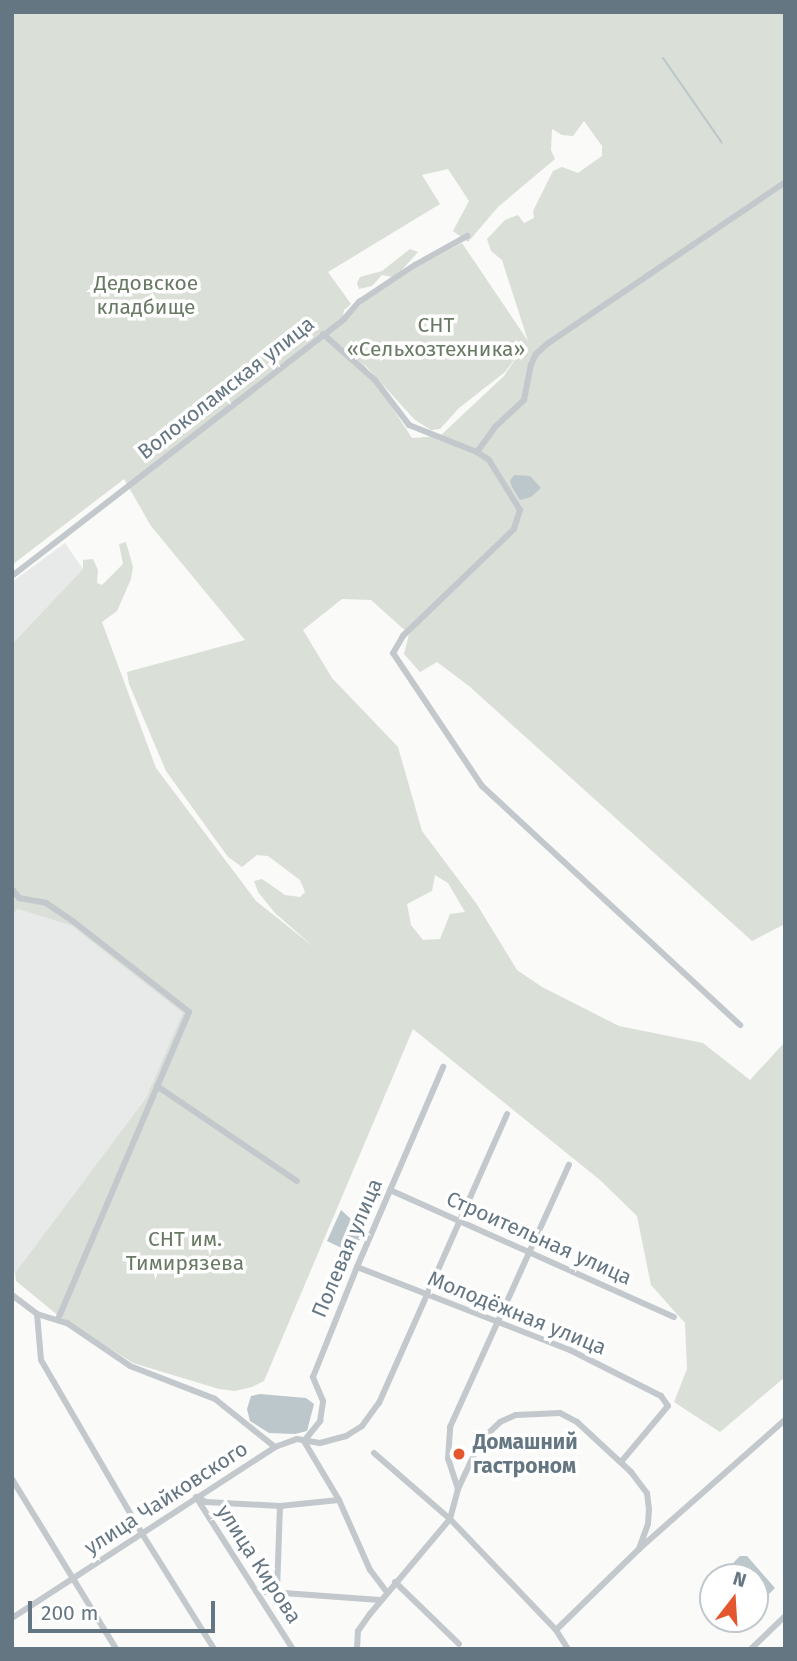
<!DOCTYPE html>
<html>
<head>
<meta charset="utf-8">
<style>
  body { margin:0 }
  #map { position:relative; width:797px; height:1661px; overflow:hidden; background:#fafaf8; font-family:"Fira Sans",sans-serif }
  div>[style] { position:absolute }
  .built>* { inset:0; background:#e8e9e9 }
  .green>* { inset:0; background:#dadfd7 }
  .water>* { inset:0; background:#bbc7cb }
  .stream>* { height:2px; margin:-1px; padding:0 1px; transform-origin:1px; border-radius:1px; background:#bbc7cb }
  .street>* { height:6px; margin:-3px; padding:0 3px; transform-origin:3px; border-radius:3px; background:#c3c8cc }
  .dots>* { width:19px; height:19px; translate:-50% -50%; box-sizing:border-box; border:4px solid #fff; border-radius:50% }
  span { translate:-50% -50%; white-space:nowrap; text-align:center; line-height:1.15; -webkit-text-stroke:7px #fff; paint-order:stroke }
  .park-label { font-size:21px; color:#687a64 }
  .street-label { font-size:21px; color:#657683 }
  .poi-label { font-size:21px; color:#657683; font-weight:700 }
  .left { translate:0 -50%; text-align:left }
  .frame { position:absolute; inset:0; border:14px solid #657683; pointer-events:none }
  .north { position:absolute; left:699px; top:1563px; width:70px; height:70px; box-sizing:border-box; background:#fff; border:2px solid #c1c8cd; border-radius:50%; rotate:17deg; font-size:19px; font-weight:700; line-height:28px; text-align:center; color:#657683 }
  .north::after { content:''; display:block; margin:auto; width:24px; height:32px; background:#e4572e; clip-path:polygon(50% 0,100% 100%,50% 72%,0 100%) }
  .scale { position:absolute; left:28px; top:1601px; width:187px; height:32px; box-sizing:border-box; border:4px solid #657683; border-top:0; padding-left:9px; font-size:21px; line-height:24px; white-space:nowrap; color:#657683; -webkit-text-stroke:5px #fff; paint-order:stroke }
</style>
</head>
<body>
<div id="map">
  <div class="built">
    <i style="clip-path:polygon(65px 543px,83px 569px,12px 644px,12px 582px)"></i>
    <i style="clip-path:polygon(18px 909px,72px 926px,184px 1013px,146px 1098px,15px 1273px,12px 1270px,12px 914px)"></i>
  </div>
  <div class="green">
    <i style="clip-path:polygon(evenodd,12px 12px,785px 12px,785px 924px,752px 941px,469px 686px,437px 662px,420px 672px,404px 654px,409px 634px,371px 600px,342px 599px,303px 630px,332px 678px,398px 747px,422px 831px,476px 903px,517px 970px,542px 987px,619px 1026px,703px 1043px,750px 1080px,785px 1042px,785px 1377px,720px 1432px,674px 1402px,687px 1369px,685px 1323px,651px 1285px,637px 1216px,600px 1180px,413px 1029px,264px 1381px,252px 1387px,235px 1391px,219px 1389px,133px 1363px,60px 1317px,16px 1281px,15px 1273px,146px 1098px,183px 1013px,72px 926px,18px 909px,12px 914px,12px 644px,83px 569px,83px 560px,93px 559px,98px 570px,97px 583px,102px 585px,123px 564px,119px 544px,126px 542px,133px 567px,131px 579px,117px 611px,102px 622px,156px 768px,256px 901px,315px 948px,275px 913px,258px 892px,254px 881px,262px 879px,285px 895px,300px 897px,305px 892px,300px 880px,268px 856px,257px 855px,242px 867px,228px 857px,166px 771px,129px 684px,127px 672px,245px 640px,151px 526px,124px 479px,12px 565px,12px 12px,584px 121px,602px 146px,602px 156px,578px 173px,562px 167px,553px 171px,533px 211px,534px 218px,524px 223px,518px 215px,505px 220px,487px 239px,491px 251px,502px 260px,528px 341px,462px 243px,422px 264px,364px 302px,342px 322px,344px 310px,351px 304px,328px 272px,440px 204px,422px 175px,448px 169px,469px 201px,453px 231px,468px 242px,498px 207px,555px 159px,551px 150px,552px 129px,562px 135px,573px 136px,584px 121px,12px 12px,522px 349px,504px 376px,440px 436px,412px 438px,363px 363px,415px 420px,431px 430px,440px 429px,459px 408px,505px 372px,522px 349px,12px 12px,435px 875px,448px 883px,465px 912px,450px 914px,440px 939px,423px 940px,411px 925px,407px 904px,432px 891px,435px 875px)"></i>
    <i style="clip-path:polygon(410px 249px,418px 252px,401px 271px,392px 277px,382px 275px,372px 286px,359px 289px,357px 283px,360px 277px,382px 271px)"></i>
  </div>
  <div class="water">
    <i style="clip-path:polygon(514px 475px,530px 476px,541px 488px,531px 497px,520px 500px,512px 487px,510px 481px)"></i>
    <i style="clip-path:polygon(341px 1210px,364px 1231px,355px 1250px,350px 1252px,327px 1241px)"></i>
    <i style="clip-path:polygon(260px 1394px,306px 1398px,314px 1404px,307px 1431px,295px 1434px,269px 1433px,250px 1421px,247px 1409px,251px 1396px)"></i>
    <i style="clip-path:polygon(740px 1556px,747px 1556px,775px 1588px,766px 1597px,755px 1589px,755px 1577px,742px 1577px,733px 1568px,734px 1562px)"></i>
  </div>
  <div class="stream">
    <i style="left:663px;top:58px;width:103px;rotate:55.2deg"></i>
  </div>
  <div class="street">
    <i style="left:323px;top:334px;width:69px;rotate:41.5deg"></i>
    <i style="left:375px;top:380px;width:56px;rotate:52.9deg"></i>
    <i style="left:409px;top:425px;width:73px;rotate:21.7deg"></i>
    <i style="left:477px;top:452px;width:14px;rotate:34deg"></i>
    <i style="left:489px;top:460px;width:59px;rotate:58.2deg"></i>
    <i style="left:520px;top:510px;width:20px;rotate:108deg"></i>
    <i style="left:514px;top:529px;width:154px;rotate:136.1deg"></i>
    <i style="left:403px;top:636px;width:20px;rotate:120deg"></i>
    <i style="left:393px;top:653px;width:160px;rotate:56.2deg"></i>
    <i style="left:482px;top:786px;width:352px;rotate:42.8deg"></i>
    <i style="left:477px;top:452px;width:31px;rotate:-54deg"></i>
    <i style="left:495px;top:427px;width:40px;rotate:-43deg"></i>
    <i style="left:524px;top:400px;width:36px;rotate:-79deg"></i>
    <i style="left:531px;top:365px;width:12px;rotate:-66deg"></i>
    <i style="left:536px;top:354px;width:15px;rotate:-42deg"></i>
    <i style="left:547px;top:344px;width:288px;rotate:-34.2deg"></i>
    <i style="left:12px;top:576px;width:420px;rotate:-37.7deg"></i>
    <i style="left:344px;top:319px;width:23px;rotate:-49deg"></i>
    <i style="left:359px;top:302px;width:67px;rotate:-33.5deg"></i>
    <i style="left:415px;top:265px;width:60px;rotate:-29.1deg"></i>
    <i style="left:12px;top:889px;width:11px;rotate:52deg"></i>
    <i style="left:19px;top:898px;width:27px;rotate:10deg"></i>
    <i style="left:46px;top:903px;width:34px;rotate:34deg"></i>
    <i style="left:74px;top:922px;width:146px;rotate:38deg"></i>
    <i style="left:189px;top:1012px;width:334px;rotate:113.1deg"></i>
    <i style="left:157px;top:1086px;width:169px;rotate:34.2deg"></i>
    <i style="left:390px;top:1190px;width:311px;rotate:24.1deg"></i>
    <i style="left:357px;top:1267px;width:229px;rotate:21.3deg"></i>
    <i style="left:570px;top:1350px;width:102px;rotate:26.8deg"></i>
    <i style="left:661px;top:1396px;width:12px;rotate:55deg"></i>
    <i style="left:668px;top:1406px;width:73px;rotate:130deg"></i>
    <i style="left:12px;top:1295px;width:31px;rotate:37deg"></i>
    <i style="left:37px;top:1314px;width:31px;rotate:17deg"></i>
    <i style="left:67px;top:1323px;width:76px;rotate:34.3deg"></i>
    <i style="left:130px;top:1366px;width:91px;rotate:21.2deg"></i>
    <i style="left:215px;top:1399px;width:77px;rotate:38.7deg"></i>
    <i style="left:37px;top:1314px;width:46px;rotate:85deg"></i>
    <i style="left:41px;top:1360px;width:199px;rotate:59.8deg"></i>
    <i style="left:141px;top:1532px;width:138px;rotate:58deg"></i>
    <i style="left:374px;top:1453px;width:101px;rotate:41deg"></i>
    <i style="left:450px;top:1519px;width:153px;rotate:46.3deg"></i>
    <i style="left:556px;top:1630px;width:22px;rotate:58deg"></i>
    <i style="left:12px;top:1479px;width:199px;rotate:58.5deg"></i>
    <i style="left:458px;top:1489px;width:32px;rotate:-108deg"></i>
    <i style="left:448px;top:1459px;width:32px;rotate:-86deg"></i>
    <i style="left:450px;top:1427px;width:288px;rotate:-65.6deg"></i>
    <i style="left:196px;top:1497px;width:180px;rotate:57.5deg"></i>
    <i style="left:199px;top:1498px;width:8px;rotate:30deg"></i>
    <i style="left:206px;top:1502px;width:74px;rotate:3.1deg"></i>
    <i style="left:280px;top:1506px;width:59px;rotate:-5.8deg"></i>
    <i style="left:395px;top:1582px;width:89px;rotate:44.1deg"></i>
    <i style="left:256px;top:1591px;width:124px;rotate:4.2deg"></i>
    <i style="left:277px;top:1591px;width:85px;rotate:-88deg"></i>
    <i style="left:386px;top:1591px;width:26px;rotate:-127deg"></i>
    <i style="left:370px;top:1570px;width:77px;rotate:-113.9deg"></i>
    <i style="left:339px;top:1500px;width:69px;rotate:-120.7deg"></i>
    <i style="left:304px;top:1441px;width:26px;rotate:-51deg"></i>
    <i style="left:320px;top:1421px;width:20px;rotate:-81deg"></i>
    <i style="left:323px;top:1401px;width:26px;rotate:-113deg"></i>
    <i style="left:313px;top:1377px;width:118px;rotate:-68.2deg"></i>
    <i style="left:357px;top:1267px;width:218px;rotate:-66.7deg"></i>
    <i style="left:12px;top:1618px;width:314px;rotate:-33deg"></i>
    <i style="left:275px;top:1447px;width:23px;rotate:-20deg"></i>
    <i style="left:297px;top:1439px;width:23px;rotate:10deg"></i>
    <i style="left:320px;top:1443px;width:27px;rotate:-15deg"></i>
    <i style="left:346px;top:1436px;width:19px;rotate:-32deg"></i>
    <i style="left:362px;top:1426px;width:29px;rotate:-54deg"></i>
    <i style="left:379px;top:1403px;width:316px;rotate:-66.1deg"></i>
    <i style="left:556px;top:1630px;width:116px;rotate:-44.3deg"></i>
    <i style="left:639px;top:1549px;width:195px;rotate:-41.5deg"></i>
    <i style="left:357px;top:1649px;width:18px;rotate:-87deg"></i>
    <i style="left:358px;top:1631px;width:21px;rotate:-55deg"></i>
    <i style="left:370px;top:1614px;width:124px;rotate:-49.9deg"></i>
    <i style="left:450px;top:1519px;width:31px;rotate:-75deg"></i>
    <i style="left:458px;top:1489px;width:54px;rotate:-64.9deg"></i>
    <i style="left:481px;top:1440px;width:26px;rotate:-43deg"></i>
    <i style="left:500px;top:1422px;width:17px;rotate:-24deg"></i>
    <i style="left:516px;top:1415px;width:44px;rotate:-2.6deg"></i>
    <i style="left:560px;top:1413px;width:19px;rotate:28deg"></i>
    <i style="left:577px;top:1422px;width:74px;rotate:42.8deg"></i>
    <i style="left:631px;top:1472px;width:26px;rotate:53deg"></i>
    <i style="left:647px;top:1493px;width:16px;rotate:83deg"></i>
    <i style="left:649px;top:1509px;width:15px;rotate:94deg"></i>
    <i style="left:648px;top:1524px;width:27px;rotate:110deg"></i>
    <i style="left:751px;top:1649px;width:47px;rotate:-44.1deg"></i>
  </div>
  <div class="dots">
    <i style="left:459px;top:1454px;background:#e4572e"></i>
  </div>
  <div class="park-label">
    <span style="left:146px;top:295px">Дедовское<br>кладбище</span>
    <span style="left:436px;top:337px">СНТ<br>«Сельхозтехника»</span>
    <span style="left:185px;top:1251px">СНТ им.<br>Тимирязева</span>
  </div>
  <div class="street-label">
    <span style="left:226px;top:388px;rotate:-38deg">Волоколамская улица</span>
    <span style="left:539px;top:1238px;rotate:24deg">Строительная улица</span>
    <span style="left:347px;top:1248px;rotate:-67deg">Полевая улица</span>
    <span style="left:517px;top:1313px;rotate:22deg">Молодёжная улица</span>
    <span style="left:166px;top:1498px;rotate:-33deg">улица Чайковского</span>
    <span style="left:259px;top:1564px;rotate:57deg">улица Кирова</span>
  </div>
  <div class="poi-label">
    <span class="left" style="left:473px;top:1454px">Домашний<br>гастроном</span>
  </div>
  <div class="frame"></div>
  <div class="north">N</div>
  <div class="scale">200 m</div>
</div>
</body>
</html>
